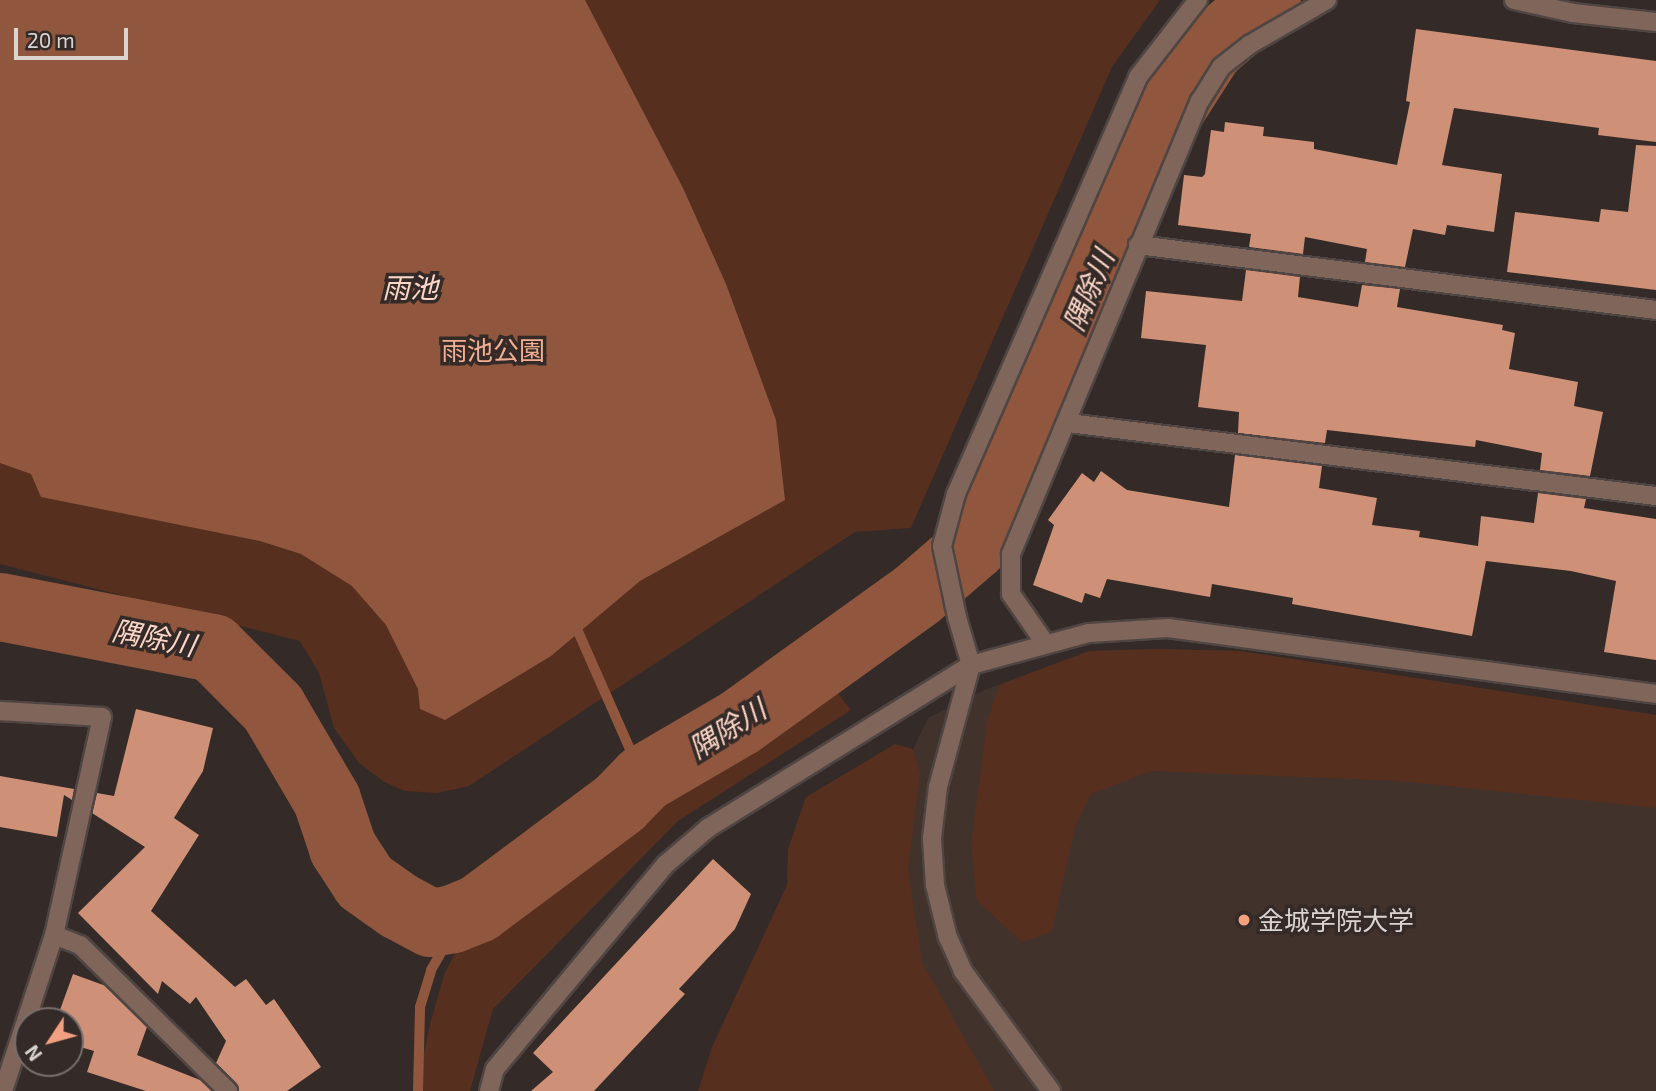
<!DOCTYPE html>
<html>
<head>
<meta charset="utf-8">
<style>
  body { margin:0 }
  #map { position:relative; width:1656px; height:1091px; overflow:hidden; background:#342a27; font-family:"Exo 2","Noto Sans JP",sans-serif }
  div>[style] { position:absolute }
  .built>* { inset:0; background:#42322c }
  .green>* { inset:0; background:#562f1e }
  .water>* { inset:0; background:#90573e }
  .stream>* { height:10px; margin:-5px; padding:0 5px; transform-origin:5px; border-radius:5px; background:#90573e }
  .river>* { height:68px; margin:-34px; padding:0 34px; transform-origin:34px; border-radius:34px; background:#90573e }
  .building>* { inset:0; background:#ce9076 }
  .roads { filter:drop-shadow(2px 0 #4f4542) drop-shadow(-2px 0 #4f4542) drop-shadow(0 2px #4f4542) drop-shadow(0 -2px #4f4542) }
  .minor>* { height:18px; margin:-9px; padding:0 9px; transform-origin:9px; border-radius:9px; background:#80655a }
  .dots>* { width:19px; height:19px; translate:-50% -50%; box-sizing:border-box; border:4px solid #342a27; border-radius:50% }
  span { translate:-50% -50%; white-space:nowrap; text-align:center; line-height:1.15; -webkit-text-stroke:7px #342a27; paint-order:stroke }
  .park-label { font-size:26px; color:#f4ae91 }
  .poi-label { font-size:26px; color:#dbd5d2 }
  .left { translate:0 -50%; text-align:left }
  .water-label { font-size:28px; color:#fcd7c8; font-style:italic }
  .north { position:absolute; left:14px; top:1007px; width:70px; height:70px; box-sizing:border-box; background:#342a27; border:2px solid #776e6b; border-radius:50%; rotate:234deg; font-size:19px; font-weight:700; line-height:28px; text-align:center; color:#dbd5d2 }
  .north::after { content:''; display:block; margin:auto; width:24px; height:32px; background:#f2a07f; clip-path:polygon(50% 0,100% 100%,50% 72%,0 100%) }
  .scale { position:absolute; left:14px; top:28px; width:114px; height:32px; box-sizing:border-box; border:4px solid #dbd5d2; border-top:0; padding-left:9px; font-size:21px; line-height:24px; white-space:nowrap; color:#dbd5d2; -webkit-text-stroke:5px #342a27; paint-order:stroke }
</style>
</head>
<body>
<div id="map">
  <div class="built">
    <i style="clip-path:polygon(1157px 649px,1239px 651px,1656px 715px,1656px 1091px,751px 1091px,928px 718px,982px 691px,1089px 651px)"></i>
  </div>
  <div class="green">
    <i style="clip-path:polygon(0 0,1160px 0,1112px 67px,911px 528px,855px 532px,469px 786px,437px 793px,405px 791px,384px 782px,359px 763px,334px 728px,319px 673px,300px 641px,0 564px)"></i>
    <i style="clip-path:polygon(1157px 649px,1240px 651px,1656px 715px,1656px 808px,1401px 781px,1152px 771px,1091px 794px,1075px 827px,1052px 932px,1022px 942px,977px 901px,971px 844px,987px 722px,999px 685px,1089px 651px)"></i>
    <i style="clip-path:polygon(829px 682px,851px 710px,678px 821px,493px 1009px,470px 1091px,416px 1091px,430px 1024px,444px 975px,457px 949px,577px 860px,654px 783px)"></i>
    <i style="clip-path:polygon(895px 744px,913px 749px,920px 775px,908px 869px,922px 962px,994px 1091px,698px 1091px,712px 1047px,787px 885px,788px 849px,806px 797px)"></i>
  </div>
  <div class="water">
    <i style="clip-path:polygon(0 0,585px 0,683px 188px,726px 284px,776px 420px,785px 500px,640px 581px,551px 656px,445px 720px,420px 709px,418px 689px,386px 625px,352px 586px,301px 554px,260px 541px,41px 497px,31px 474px,0 463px)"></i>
  </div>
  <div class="stream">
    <i style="left:573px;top:620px;width:174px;rotate:66.2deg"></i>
    <i style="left:418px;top:1091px;width:84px;rotate:-88.6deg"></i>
    <i style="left:420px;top:1007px;width:39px;rotate:-73deg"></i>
    <i style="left:431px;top:970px;width:34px;rotate:-60deg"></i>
    <i style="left:448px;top:941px;width:44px;rotate:-46.8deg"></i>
  </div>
  <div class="river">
    <i style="left:0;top:607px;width:217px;rotate:10.9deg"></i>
    <i style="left:213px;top:648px;width:85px;rotate:45deg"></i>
    <i style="left:273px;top:708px;width:107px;rotate:59.6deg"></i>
    <i style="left:327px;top:800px;width:51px;rotate:71.6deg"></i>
    <i style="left:343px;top:848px;width:40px;rotate:57.1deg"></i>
    <i style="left:365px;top:882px;width:42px;rotate:35.2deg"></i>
    <i style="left:399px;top:906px;width:36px;rotate:28deg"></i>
    <i style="left:431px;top:923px;width:22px;rotate:-10deg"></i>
    <i style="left:453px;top:919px;width:27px;rotate:-22deg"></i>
    <i style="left:478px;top:909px;width:177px;rotate:-36.7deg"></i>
    <i style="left:620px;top:803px;width:33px;rotate:-46deg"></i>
    <i style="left:643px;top:779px;width:111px;rotate:-30.3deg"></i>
    <i style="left:739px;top:723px;width:219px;rotate:-35.7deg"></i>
    <i style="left:917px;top:595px;width:75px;rotate:-40.7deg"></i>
    <i style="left:974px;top:546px;width:54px;rotate:-61deg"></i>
    <i style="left:1000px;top:499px;width:234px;rotate:-66.8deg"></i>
    <i style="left:1092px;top:284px;width:145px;rotate:-68.2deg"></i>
    <i style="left:1146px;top:149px;width:119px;rotate:-57.4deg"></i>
    <i style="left:1210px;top:49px;width:75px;rotate:-40.7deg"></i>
  </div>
  <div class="building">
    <i style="clip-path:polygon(1416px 29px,1656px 61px,1656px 142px,1598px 135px,1599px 128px,1454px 108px,1442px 165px,1502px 174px,1494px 232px,1447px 225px,1445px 235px,1413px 229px,1405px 267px,1365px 262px,1367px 249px,1305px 237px,1303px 254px,1249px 247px,1251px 234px,1178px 225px,1184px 175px,1202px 177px,1205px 174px,1211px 130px,1224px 132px,1225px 122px,1264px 127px,1263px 136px,1314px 142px,1314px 149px,1397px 165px,1410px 102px,1406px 101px)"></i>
    <i style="clip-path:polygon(1636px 145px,1656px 146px,1656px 290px,1507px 272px,1515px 212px,1599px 222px,1601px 209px,1628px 212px)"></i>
    <i style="clip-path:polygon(1246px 270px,1300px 277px,1298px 297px,1358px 307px,1362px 285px,1400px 289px,1397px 307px,1503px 325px,1502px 330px,1515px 333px,1509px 369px,1578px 382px,1574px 406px,1603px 412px,1590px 476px,1540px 470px,1542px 453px,1476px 440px,1475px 447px,1327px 430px,1325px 443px,1238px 433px,1239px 412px,1198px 407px,1206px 345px,1141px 338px,1146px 291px,1242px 301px)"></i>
    <i style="clip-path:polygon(1235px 455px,1322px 466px,1319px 488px,1377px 498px,1372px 525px,1420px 531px,1419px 537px,1478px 546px,1481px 516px,1534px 523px,1538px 493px,1586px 499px,1584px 508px,1656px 519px,1656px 660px,1604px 652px,1616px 581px,1571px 571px,1486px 561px,1472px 636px,1292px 604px,1293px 598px,1212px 584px,1210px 597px,1107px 579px,1100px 598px,1085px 593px,1082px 603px,1033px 585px,1054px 525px,1048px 520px,1082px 473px,1094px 482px,1101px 471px,1127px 490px,1229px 507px)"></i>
    <i style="clip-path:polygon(136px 709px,213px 728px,203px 771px,174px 818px,199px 835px,151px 911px,235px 987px,246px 979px,266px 1005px,274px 999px,321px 1067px,287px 1091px,239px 1091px,236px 1083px,216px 1063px,226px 1041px,196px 997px,190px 1004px,162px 981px,158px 994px,78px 913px,145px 847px,92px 813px,97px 793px,114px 796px)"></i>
    <i style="clip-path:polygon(0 776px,74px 789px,72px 800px,64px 795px,57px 837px,0 827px)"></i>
    <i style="clip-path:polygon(713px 859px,751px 894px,735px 929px,679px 989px,685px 994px,594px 1091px,531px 1091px,553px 1072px,533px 1053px)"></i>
    <i style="clip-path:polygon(73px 974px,106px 986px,147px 1027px,137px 1055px,200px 1080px,212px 1091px,146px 1091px,87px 1072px,94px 1051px,70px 1044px,70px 1021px,56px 1021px)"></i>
  </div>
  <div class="roads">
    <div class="minor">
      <i style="left:1514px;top:0;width:60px;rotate:12.4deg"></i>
      <i style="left:1573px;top:13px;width:83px;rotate:6.2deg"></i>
      <i style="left:1138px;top:245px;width:522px;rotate:7.15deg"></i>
      <i style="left:1068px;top:423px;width:593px;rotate:7.08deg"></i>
      <i style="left:1045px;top:643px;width:60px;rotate:-124.8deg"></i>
      <i style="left:1011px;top:594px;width:40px;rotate:-90deg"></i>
      <i style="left:1011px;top:554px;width:491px;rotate:-67.4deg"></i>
      <i style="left:1200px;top:101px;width:40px;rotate:-58deg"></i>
      <i style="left:1221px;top:67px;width:36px;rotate:-38deg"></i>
      <i style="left:1249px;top:45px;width:90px;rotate:-30deg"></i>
      <i style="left:0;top:711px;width:102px;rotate:3.4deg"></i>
      <i style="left:102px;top:717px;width:223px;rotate:102.4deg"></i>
      <i style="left:54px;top:935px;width:164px;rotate:108.1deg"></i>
      <i style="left:54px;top:935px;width:28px;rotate:21deg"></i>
      <i style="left:80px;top:945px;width:208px;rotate:44.6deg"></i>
      <i style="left:489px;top:1091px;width:23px;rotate:-75deg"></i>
      <i style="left:495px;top:1069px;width:267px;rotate:-50.2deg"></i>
      <i style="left:666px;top:864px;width:55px;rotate:-40.6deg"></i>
      <i style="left:708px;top:828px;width:309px;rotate:-31.8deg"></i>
      <i style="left:971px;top:665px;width:122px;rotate:-15.2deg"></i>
      <i style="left:1089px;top:633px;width:79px;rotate:-3.6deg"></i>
      <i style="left:1168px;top:628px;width:492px;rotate:7.7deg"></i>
      <i style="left:1051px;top:1091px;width:149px;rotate:-126.3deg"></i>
      <i style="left:963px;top:971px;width:36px;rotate:-114deg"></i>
      <i style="left:948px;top:938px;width:55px;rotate:-103.8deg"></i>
      <i style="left:935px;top:885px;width:47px;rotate:-93.7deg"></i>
      <i style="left:932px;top:838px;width:51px;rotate:-83.3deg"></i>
      <i style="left:938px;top:787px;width:126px;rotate:-74.9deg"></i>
      <i style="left:971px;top:665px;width:50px;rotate:-106.3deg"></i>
      <i style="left:957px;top:617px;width:73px;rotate:-101.9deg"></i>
      <i style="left:942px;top:546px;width:54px;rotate:-74.9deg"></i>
      <i style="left:956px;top:494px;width:455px;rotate:-66.4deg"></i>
      <i style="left:1138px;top:77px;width:98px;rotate:-52.1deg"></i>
    </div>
  </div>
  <div class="dots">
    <i style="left:1244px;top:920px;background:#f2a07f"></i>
  </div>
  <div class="park-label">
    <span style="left:493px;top:350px">雨池公園</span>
  </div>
  <div class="poi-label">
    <span class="left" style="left:1258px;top:920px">金城学院大学</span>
  </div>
  <div class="water-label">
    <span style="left:410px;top:287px">雨池</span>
    <span style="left:1088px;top:290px;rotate:-67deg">隅除川</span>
    <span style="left:154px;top:637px;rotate:11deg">隅除川</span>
    <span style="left:727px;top:728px;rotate:-32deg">隅除川</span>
  </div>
  <div class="north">N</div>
  <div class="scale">20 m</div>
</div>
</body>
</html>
